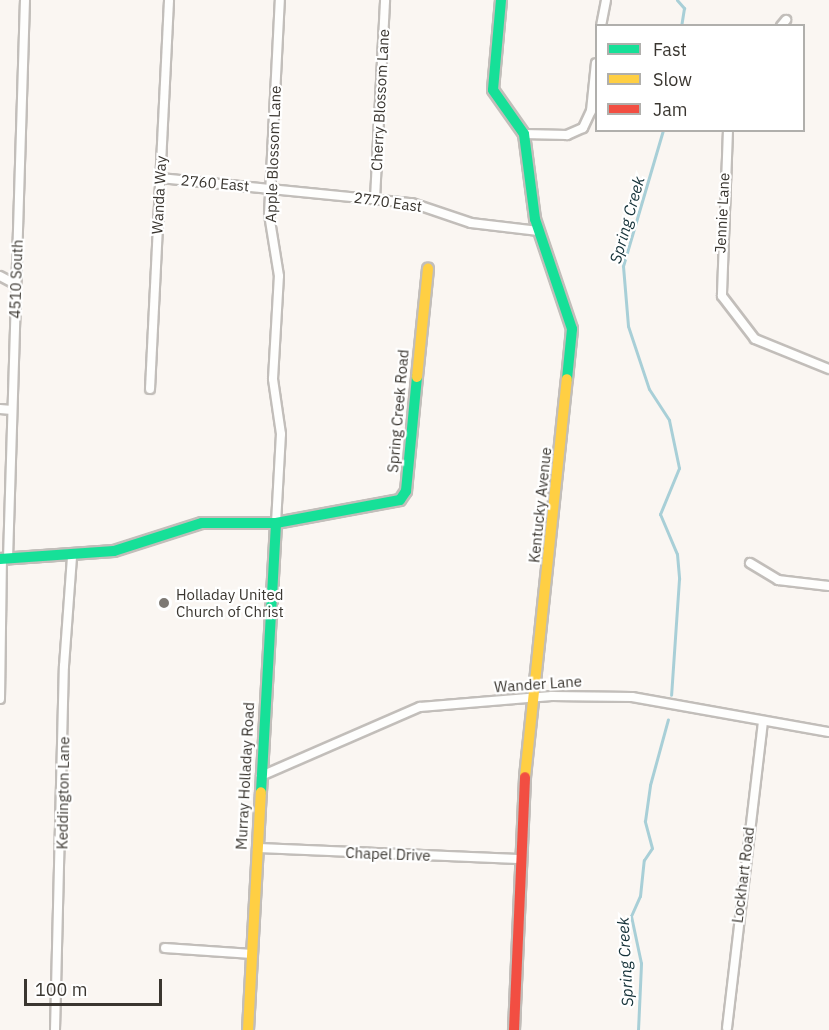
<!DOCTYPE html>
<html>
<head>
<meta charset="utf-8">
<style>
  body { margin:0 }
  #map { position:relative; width:829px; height:1030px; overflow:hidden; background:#faf6f2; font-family:"IBM Plex Sans",sans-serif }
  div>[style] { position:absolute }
  .stream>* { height:3px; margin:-1.5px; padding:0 1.5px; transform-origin:1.5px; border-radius:1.5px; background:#a8cfd7 }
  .roads { filter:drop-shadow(2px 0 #c2beba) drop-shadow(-2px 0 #c2beba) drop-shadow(0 2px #c2beba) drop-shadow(0 -2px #c2beba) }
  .street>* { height:8px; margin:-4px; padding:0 4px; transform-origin:4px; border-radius:4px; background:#fefefd }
  .fast>* { height:10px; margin:-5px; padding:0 5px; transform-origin:5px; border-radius:5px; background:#16e098 }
  .slow>* { height:10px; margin:-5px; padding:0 5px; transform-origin:5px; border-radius:5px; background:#ffcf43 }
  .jam>* { height:10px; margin:-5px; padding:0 5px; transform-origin:5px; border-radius:5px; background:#f24e42 }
  .dots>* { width:16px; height:16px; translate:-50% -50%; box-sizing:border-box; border:3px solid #fff; border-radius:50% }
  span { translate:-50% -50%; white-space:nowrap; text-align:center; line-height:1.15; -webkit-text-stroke:4.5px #fff; paint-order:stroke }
  .street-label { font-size:15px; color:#3a3630 }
  .poi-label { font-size:15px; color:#3a3630 }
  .left { translate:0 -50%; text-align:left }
  .water-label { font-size:16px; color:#143138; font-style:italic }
  .legend { position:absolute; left:595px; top:24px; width:210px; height:108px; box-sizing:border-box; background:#fff; border:2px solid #b0afac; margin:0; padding:8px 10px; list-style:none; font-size:18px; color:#3a3630 }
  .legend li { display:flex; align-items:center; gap:12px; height:30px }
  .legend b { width:30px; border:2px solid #b0afac }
  .scale { position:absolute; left:24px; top:979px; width:138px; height:27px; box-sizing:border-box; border:3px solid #3a3630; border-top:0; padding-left:8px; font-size:18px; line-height:21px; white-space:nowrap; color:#3a3630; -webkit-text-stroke:4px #fff; paint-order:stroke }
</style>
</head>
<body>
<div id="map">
  <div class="stream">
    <i style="left:677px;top:0;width:11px;rotate:49deg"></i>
    <i style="left:684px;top:8px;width:18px;rotate:99deg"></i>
    <i style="left:663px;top:130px;width:142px;rotate:106.4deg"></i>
    <i style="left:623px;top:266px;width:60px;rotate:85.2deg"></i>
    <i style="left:628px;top:326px;width:66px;rotate:71.6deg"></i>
    <i style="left:649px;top:389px;width:37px;rotate:57deg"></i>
    <i style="left:669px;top:420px;width:49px;rotate:78.2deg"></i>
    <i style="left:679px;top:468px;width:50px;rotate:112.4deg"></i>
    <i style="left:660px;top:514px;width:43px;rotate:67deg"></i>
    <i style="left:677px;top:554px;width:25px;rotate:85deg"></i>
    <i style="left:679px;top:579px;width:116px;rotate:93.9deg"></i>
    <i style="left:638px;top:1030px;width:67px;rotate:-87.4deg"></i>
    <i style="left:641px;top:963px;width:48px;rotate:-102deg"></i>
    <i style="left:631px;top:916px;width:22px;rotate:-66deg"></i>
    <i style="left:640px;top:896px;width:36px;rotate:-84deg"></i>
    <i style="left:644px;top:860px;width:14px;rotate:-56deg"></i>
    <i style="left:652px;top:848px;width:28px;rotate:-105deg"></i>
    <i style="left:645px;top:821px;width:36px;rotate:-82deg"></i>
    <i style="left:650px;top:785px;width:68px;rotate:-74.7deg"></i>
  </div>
  <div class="roads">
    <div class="street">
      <i style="left:601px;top:26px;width:26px;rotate:-79deg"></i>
      <i style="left:781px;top:26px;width:8px;rotate:-50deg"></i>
      <i style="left:728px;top:130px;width:166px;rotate:92.1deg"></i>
      <i style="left:722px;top:296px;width:54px;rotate:52.5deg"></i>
      <i style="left:755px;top:339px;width:80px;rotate:22.1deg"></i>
      <i style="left:524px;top:134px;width:43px;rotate:1.3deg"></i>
      <i style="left:567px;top:135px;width:17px;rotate:-24deg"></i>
      <i style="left:583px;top:128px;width:19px;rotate:-65deg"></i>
      <i style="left:591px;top:111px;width:48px;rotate:-84.1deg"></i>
      <i style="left:160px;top:178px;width:253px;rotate:5.7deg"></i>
      <i style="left:412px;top:203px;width:62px;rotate:18.7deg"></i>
      <i style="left:471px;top:223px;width:68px;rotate:6.7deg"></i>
      <i style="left:375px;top:199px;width:199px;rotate:-87.1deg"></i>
      <i style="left:0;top:276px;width:17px;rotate:28deg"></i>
      <i style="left:150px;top:389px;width:389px;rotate:-87.2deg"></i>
      <i style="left:0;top:409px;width:12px;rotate:5deg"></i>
      <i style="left:276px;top:523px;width:89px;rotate:-86.8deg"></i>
      <i style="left:281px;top:434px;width:56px;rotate:-98.3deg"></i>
      <i style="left:273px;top:379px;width:103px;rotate:-86.7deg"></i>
      <i style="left:279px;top:276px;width:63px;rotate:-99.2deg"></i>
      <i style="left:269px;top:214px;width:214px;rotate:-87.1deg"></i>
      <i style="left:8px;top:559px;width:559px;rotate:-88.26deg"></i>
      <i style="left:750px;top:563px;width:33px;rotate:31deg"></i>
      <i style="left:778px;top:580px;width:51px;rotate:6.7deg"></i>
      <i style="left:0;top:699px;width:140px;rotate:-89.2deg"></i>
      <i style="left:261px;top:776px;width:173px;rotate:-23.5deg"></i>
      <i style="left:420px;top:707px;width:132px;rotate:-4.8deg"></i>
      <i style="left:552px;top:696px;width:80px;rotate:0.7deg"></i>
      <i style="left:632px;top:697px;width:200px;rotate:10.1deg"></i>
      <i style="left:257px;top:848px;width:263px;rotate:2.4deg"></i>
      <i style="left:165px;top:948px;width:87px;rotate:3.9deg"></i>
      <i style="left:727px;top:1028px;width:307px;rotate:-83.3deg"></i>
      <i style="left:55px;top:1030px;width:364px;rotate:-88.6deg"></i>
      <i style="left:64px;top:666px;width:109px;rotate:-85.8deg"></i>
    </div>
    <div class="fast">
      <i style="left:501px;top:0;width:90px;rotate:95.1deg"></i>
      <i style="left:493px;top:90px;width:54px;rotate:54.8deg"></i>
      <i style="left:524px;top:134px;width:86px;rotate:82.6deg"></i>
      <i style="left:535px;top:219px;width:116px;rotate:71.4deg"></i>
      <i style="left:572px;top:329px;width:50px;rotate:95.7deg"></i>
      <i style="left:0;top:559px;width:114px;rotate:-4deg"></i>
      <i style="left:114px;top:551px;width:92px;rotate:-17.7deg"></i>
      <i style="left:202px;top:523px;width:74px"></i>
      <i style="left:276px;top:523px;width:126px;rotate:-10.5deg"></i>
      <i style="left:400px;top:500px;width:11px;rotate:-56deg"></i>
      <i style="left:406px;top:491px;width:115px;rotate:-84.5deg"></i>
      <i style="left:261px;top:792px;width:269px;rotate:-86.8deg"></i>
    </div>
    <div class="slow">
      <i style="left:417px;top:377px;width:109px;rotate:-84.2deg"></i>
      <i style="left:525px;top:777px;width:400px;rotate:-84deg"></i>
      <i style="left:248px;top:1030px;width:238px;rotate:-86.9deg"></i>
    </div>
    <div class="jam">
      <i style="left:514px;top:1030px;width:253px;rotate:-87.5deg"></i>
    </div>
  </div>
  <div class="dots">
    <i style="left:164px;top:603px;background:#7d7974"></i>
  </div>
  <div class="street-label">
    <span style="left:380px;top:100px;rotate:-87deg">Cherry Blossom Lane</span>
    <span style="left:273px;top:154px;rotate:-88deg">Apple Blossom Lane</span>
    <span style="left:215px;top:183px;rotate:5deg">2760 East</span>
    <span style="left:159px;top:195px;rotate:-87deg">Wanda Way</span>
    <span style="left:388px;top:202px;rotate:8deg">2770 East</span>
    <span style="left:722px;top:213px;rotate:-87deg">Jennie Lane</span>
    <span style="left:16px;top:279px;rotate:-88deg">4510 South</span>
    <span style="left:398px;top:411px;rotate:-85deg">Spring Creek Road</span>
    <span style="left:540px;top:505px;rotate:-84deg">Kentucky Avenue</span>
    <span style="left:538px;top:684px;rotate:-4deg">Wander Lane</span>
    <span style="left:245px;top:776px;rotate:-87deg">Murray Holladay Road</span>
    <span style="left:63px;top:793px;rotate:-89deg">Keddington Lane</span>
    <span style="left:388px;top:854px;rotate:2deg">Chapel Drive</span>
    <span style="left:743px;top:875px;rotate:-83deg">Lockhart Road</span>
  </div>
  <div class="poi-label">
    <span class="left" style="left:176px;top:603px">Holladay United<br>Church of Christ</span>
  </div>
  <div class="water-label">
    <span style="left:627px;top:220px;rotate:-74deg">Spring Creek</span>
    <span style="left:625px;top:962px;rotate:-93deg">Spring Creek</span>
  </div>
  <ul class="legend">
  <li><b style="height:8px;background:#16e098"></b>Fast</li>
  <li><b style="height:8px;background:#ffcf43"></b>Slow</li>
  <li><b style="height:8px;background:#f24e42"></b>Jam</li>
  </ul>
  <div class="scale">100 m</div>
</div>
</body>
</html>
